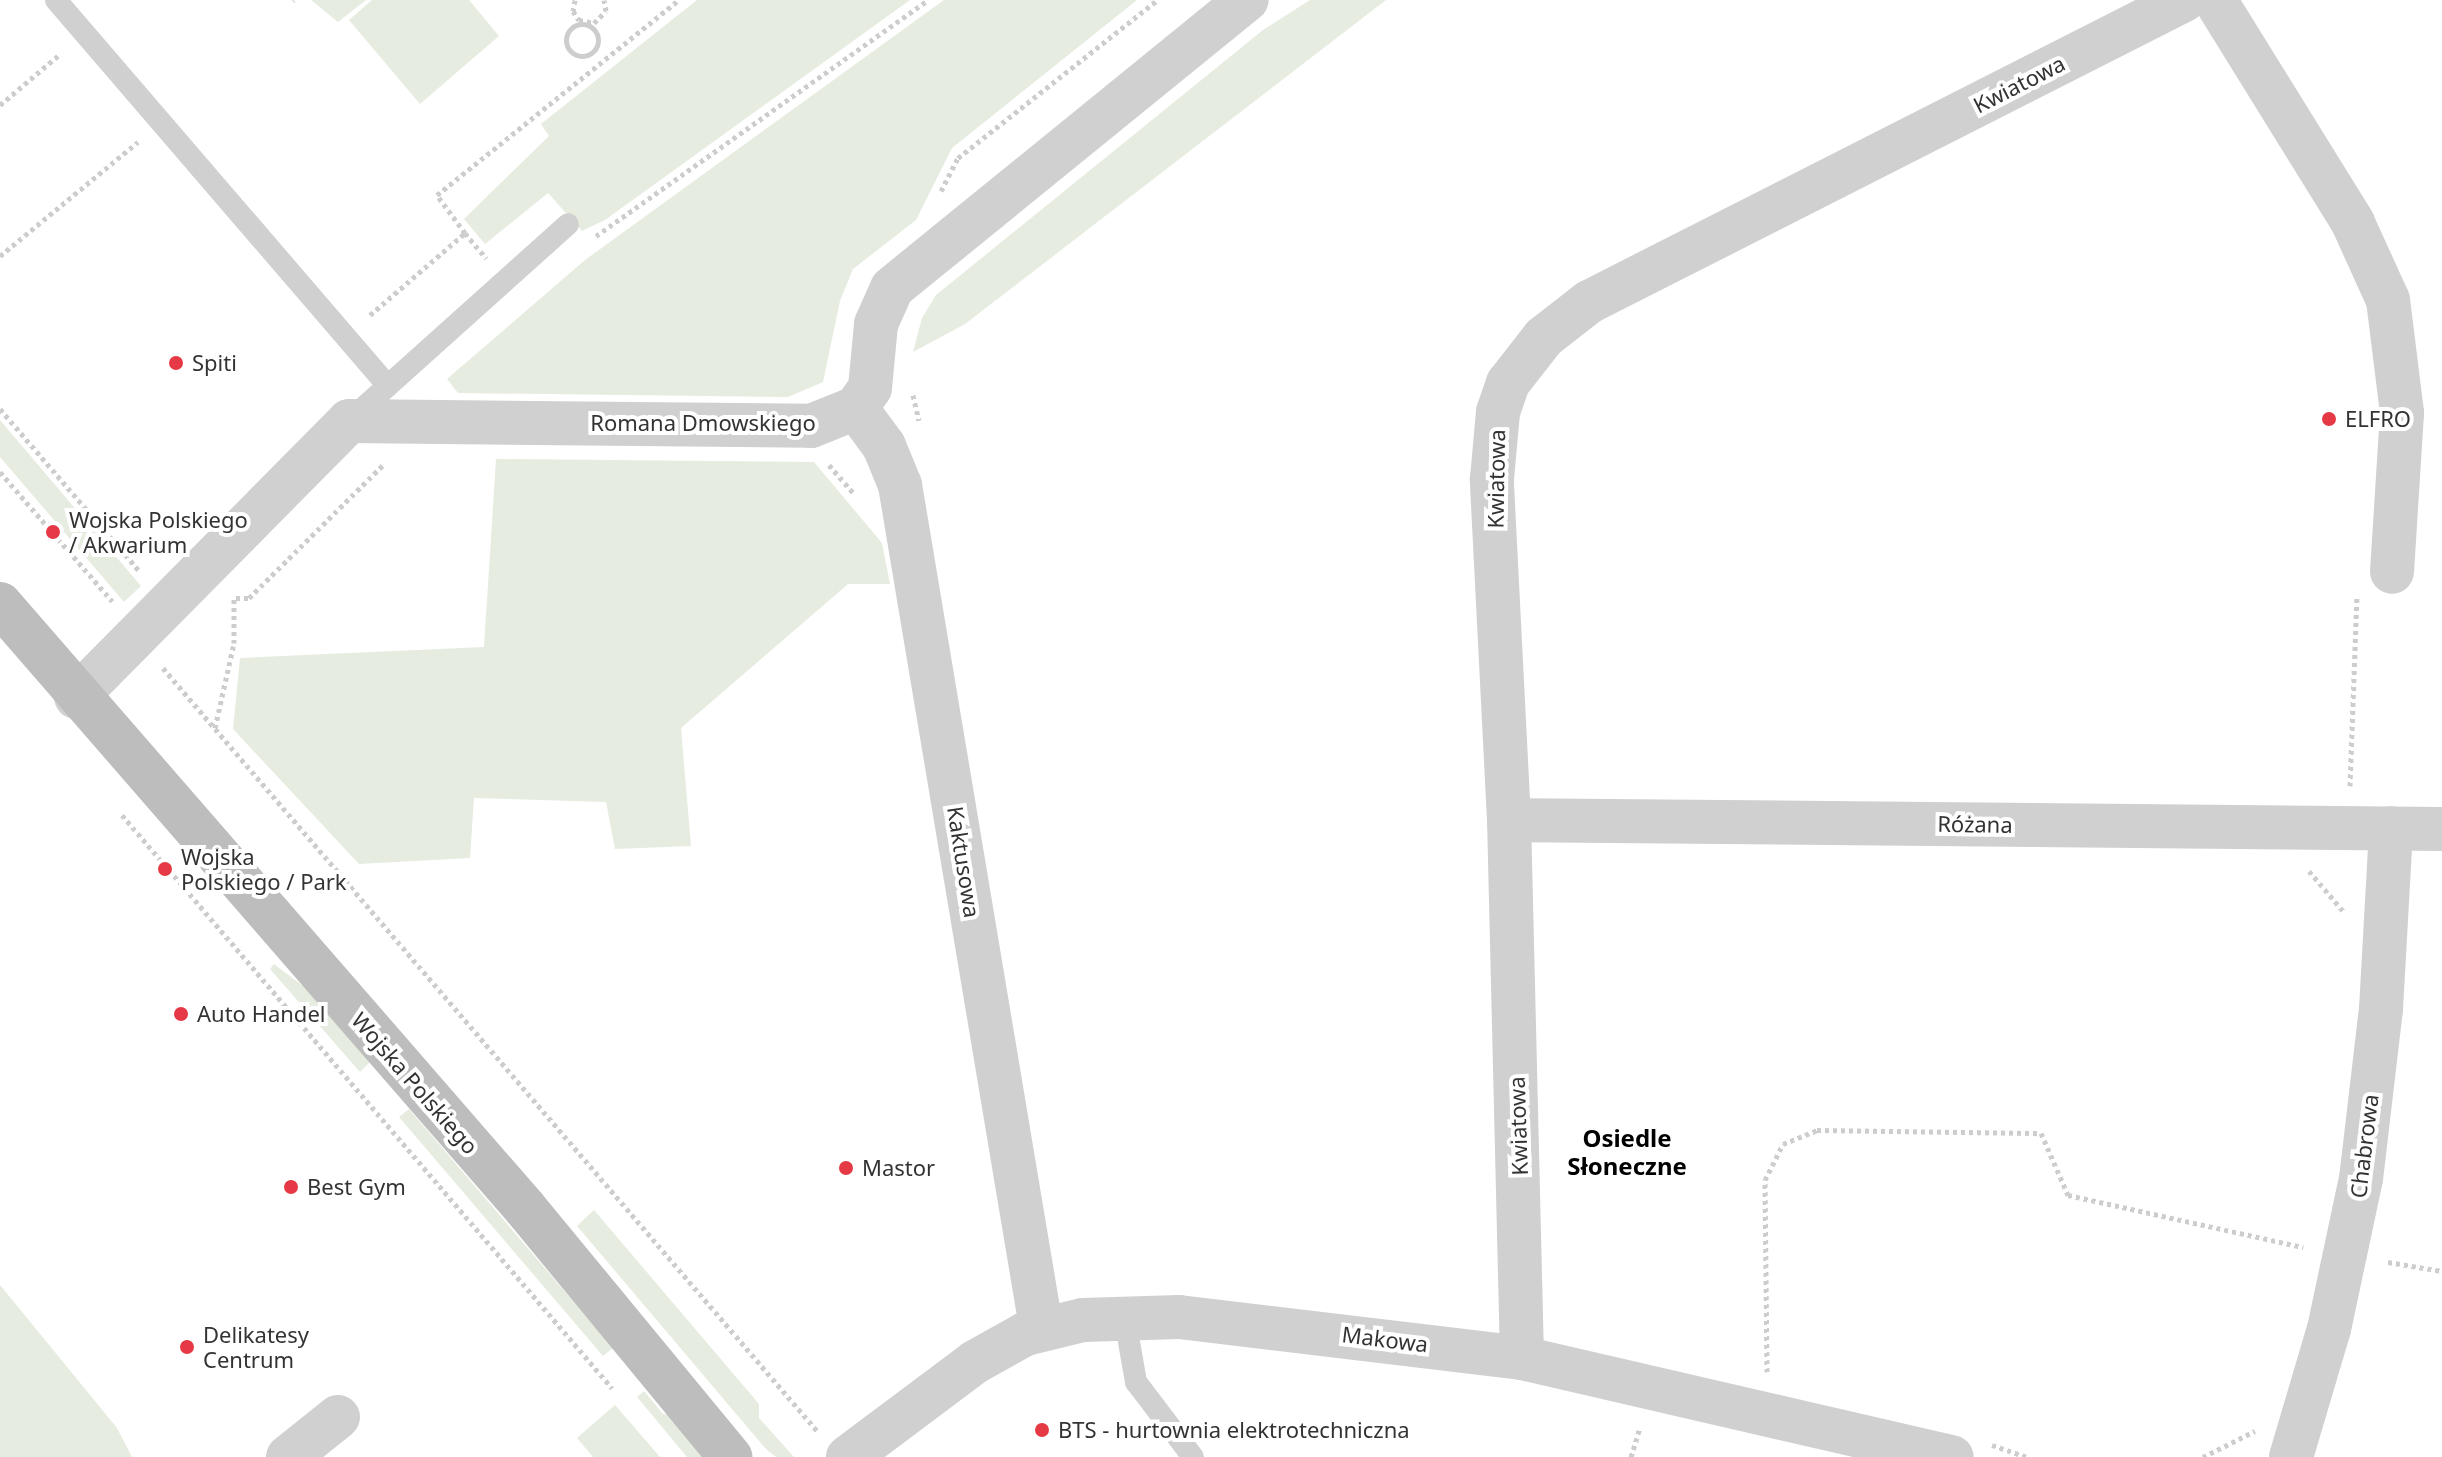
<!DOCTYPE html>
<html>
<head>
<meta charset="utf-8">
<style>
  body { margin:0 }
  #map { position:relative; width:2442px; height:1457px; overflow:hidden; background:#fff; font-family:"Noto Sans",sans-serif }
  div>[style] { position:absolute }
  .green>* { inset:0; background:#e6ecdf }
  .path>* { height:5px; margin-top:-2.5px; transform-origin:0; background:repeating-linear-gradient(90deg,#cdcdcd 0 4px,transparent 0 8px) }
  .path>.ring { margin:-2.5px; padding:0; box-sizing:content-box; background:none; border:5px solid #cdcdcd; border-radius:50% }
  .service>* { height:22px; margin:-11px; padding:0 11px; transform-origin:11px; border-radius:11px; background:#d0d0d0 }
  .minor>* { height:44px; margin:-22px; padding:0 22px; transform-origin:22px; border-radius:22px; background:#d0d0d0 }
  .secondary>* { height:44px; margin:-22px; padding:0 22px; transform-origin:22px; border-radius:22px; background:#bdbdbd }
  .dots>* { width:22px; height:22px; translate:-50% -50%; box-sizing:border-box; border:4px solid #fff; border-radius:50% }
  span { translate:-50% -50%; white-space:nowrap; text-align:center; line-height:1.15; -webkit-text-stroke:8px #fff; paint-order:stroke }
  .street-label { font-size:22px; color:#333 }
  .poi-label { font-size:22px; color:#333 }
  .left { translate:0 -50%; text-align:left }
  .neighbourhood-label { font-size:24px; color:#000; font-weight:700 }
</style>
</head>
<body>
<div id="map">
  <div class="green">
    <i style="clip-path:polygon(311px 0,366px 0,338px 22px)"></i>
    <i style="clip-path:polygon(372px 0,469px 0,499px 36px,420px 104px,349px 20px)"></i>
    <i style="clip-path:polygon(697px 0,910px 0,605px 220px,582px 231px,548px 193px,485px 244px,464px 219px,549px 136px,541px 124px)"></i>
    <i style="clip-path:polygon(944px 0,1137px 0,952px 148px,916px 220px,853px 269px,840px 301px,823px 382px,788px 397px,458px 393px,447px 379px,585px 260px)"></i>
    <i style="clip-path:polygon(1310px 0,1386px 0,965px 324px,913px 352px,922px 318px,936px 295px,1263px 30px)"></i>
    <i style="clip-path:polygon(0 420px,141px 586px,124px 602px,0 457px)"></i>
    <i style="clip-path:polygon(496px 459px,814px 462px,882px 543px,890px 584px,848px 584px,681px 728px,691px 846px,615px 849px,606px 802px,474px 798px,470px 858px,359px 864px,233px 729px,240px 658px,484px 647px)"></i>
    <i style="clip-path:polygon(274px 964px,307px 989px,370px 1062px,360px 1072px,270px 969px)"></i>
    <i style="clip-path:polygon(409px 1109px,613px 1348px,603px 1356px,399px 1117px)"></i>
    <i style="clip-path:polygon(594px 1210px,759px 1404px,759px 1418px,794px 1457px,776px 1457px,766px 1449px,577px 1226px)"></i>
    <i style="clip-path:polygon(0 1285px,117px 1428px,132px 1457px,0 1457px)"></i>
    <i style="clip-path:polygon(644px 1391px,663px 1414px,675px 1415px,710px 1457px,687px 1457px,637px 1397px)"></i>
    <i style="clip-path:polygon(615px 1405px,660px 1457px,593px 1457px,577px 1438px)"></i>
  </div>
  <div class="path">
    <i style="left:575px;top:0;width:11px;rotate:100deg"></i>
    <i style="left:573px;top:11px;width:11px;rotate:56deg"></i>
    <i style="left:579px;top:20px;width:15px;rotate:11deg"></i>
    <i style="left:594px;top:23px;width:17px;rotate:-45deg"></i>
    <i style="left:606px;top:11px;width:11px;rotate:-100deg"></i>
    <i style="left:293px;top:1px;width:1px;rotate:-45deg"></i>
    <i class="ring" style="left:566px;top:24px;width:27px;height:27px"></i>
    <i style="left:0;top:105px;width:79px;rotate:-40.4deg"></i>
    <i style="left:941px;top:191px;width:37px;rotate:-63deg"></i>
    <i style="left:958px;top:158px;width:254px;rotate:-38.4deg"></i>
    <i style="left:465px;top:233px;width:47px;rotate:-126.4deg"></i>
    <i style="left:437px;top:195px;width:311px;rotate:-38.9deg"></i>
    <i style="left:596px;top:236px;width:407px;rotate:-35.4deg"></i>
    <i style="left:0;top:256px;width:179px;rotate:-39.6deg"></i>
    <i style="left:370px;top:315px;width:125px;rotate:-40.8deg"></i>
    <i style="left:465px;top:233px;width:33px;rotate:50deg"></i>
    <i style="left:913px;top:395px;width:26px;rotate:77deg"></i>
    <i style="left:0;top:409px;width:215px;rotate:49.3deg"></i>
    <i style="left:829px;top:465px;width:38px;rotate:49deg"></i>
    <i style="left:0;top:472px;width:171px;rotate:49deg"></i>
    <i style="left:236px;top:598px;width:13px"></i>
    <i style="left:249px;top:598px;width:190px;rotate:-44.8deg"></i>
    <i style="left:163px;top:668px;width:1006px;rotate:49.39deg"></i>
    <i style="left:215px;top:728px;width:87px;rotate:-77.4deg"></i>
    <i style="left:234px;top:643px;width:46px;rotate:-90deg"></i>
    <i style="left:2350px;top:786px;width:190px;rotate:-87.9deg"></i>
    <i style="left:122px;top:815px;width:754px;rotate:49.46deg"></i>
    <i style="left:2309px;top:871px;width:54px;rotate:49.5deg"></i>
    <i style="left:2388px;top:1262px;width:55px;rotate:9.5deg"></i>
    <i style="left:1767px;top:1372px;width:192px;rotate:-90.6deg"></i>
    <i style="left:1765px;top:1180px;width:40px;rotate:-63.4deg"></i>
    <i style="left:1783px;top:1144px;width:37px;rotate:-22deg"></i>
    <i style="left:1817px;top:1130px;width:224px;rotate:0.8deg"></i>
    <i style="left:2041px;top:1133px;width:68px;rotate:66.5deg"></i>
    <i style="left:2068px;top:1195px;width:241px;rotate:12.5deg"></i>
    <i style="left:1992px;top:1445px;width:36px;rotate:19deg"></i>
    <i style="left:1631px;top:1457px;width:30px;rotate:-73deg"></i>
    <i style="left:2203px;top:1457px;width:58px;rotate:-26.6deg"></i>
  </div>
  <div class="service">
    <i style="left:56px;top:0;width:509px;rotate:49.3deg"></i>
    <i style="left:352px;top:418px;width:290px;rotate:-41.9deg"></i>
    <i style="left:1125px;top:1319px;width:64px;rotate:80.1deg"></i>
    <i style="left:1136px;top:1382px;width:94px;rotate:52.8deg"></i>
  </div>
  <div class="minor">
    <i style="left:2215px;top:0;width:262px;rotate:58.2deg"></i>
    <i style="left:2353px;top:223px;width:85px;rotate:65.6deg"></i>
    <i style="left:2388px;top:300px;width:114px;rotate:82.9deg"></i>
    <i style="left:2402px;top:413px;width:159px;rotate:93.6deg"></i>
    <i style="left:856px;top:408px;width:47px;rotate:53.6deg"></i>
    <i style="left:884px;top:446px;width:42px;rotate:67.7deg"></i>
    <i style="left:900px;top:485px;width:854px;rotate:80.49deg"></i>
    <i style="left:76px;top:697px;width:388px;rotate:-45.3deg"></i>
    <i style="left:349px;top:421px;width:462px;rotate:0.6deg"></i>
    <i style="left:811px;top:426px;width:48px;rotate:-21.8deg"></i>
    <i style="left:856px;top:408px;width:24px;rotate:-55deg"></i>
    <i style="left:870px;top:388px;width:64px;rotate:-84.6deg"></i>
    <i style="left:876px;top:324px;width:39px;rotate:-66deg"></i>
    <i style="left:892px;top:288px;width:457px;rotate:-39.1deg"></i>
    <i style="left:1509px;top:820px;width:933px;rotate:0.55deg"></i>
    <i style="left:1522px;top:1358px;width:538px;rotate:-91.38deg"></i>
    <i style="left:1509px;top:820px;width:341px;rotate:-92.9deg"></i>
    <i style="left:1492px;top:479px;width:67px;rotate:-84.9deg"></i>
    <i style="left:1498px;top:412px;width:31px;rotate:-71deg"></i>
    <i style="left:1508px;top:383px;width:58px;rotate:-52deg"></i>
    <i style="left:1544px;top:337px;width:57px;rotate:-37.9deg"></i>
    <i style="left:1589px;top:302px;width:667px;rotate:-26.91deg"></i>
    <i style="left:288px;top:1457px;width:64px;rotate:-38.7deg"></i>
    <i style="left:848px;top:1457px;width:159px;rotate:-36.8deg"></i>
    <i style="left:975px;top:1362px;width:57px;rotate:-29.2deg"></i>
    <i style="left:1025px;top:1334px;width:60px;rotate:-13.6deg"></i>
    <i style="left:1083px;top:1320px;width:96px;rotate:-1.8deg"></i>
    <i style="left:1179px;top:1317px;width:345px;rotate:6.8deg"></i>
    <i style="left:1522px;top:1358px;width:441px;rotate:13deg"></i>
    <i style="left:2291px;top:1457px;width:134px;rotate:-73.5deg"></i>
    <i style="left:2329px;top:1329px;width:153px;rotate:-78deg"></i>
    <i style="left:2361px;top:1179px;width:171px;rotate:-83.3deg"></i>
    <i style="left:2381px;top:1009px;width:181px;rotate:-86.8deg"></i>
  </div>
  <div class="secondary">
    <i style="left:0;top:604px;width:800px;rotate:49deg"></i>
    <i style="left:525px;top:1208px;width:323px;rotate:50.5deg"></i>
  </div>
  <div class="dots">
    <i style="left:176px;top:363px;background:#e63946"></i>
    <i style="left:2329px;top:419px;background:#e63946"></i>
    <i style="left:53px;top:532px;background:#e63946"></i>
    <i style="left:165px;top:869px;background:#e63946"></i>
    <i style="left:181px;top:1014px;background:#e63946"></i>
    <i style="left:846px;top:1168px;background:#e63946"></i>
    <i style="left:291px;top:1187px;background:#e63946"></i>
    <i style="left:187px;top:1347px;background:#e63946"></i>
    <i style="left:1042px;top:1430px;background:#e63946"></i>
  </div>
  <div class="street-label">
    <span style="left:2019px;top:84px;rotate:-27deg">Kwiatowa</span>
    <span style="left:703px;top:423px">Romana Dmowskiego</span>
    <span style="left:1496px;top:479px;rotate:-89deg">Kwiatowa</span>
    <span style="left:1975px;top:824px;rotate:1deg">Różana</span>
    <span style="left:964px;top:862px;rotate:81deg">Kaktusowa</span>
    <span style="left:415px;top:1083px;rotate:49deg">Wojska Polskiego</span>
    <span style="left:1518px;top:1126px;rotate:-92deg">Kwiatowa</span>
    <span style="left:2364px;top:1146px;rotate:-83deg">Chabrowa</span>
    <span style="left:1385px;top:1339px;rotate:7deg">Makowa</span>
  </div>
  <div class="poi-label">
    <span class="left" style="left:192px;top:363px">Spiti</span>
    <span class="left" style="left:2345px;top:419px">ELFRO</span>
    <span class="left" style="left:69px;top:532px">Wojska Polskiego<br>/ Akwarium</span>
    <span class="left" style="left:181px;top:869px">Wojska<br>Polskiego / Park</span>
    <span class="left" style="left:197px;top:1014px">Auto Handel</span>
    <span class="left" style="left:862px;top:1168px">Mastor</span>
    <span class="left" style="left:307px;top:1187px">Best Gym</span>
    <span class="left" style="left:203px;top:1347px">Delikatesy<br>Centrum</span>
    <span class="left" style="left:1058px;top:1430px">BTS - hurtownia elektrotechniczna</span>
  </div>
  <div class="neighbourhood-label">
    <span style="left:1627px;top:1152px">Osiedle<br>Słoneczne</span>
  </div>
</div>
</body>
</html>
